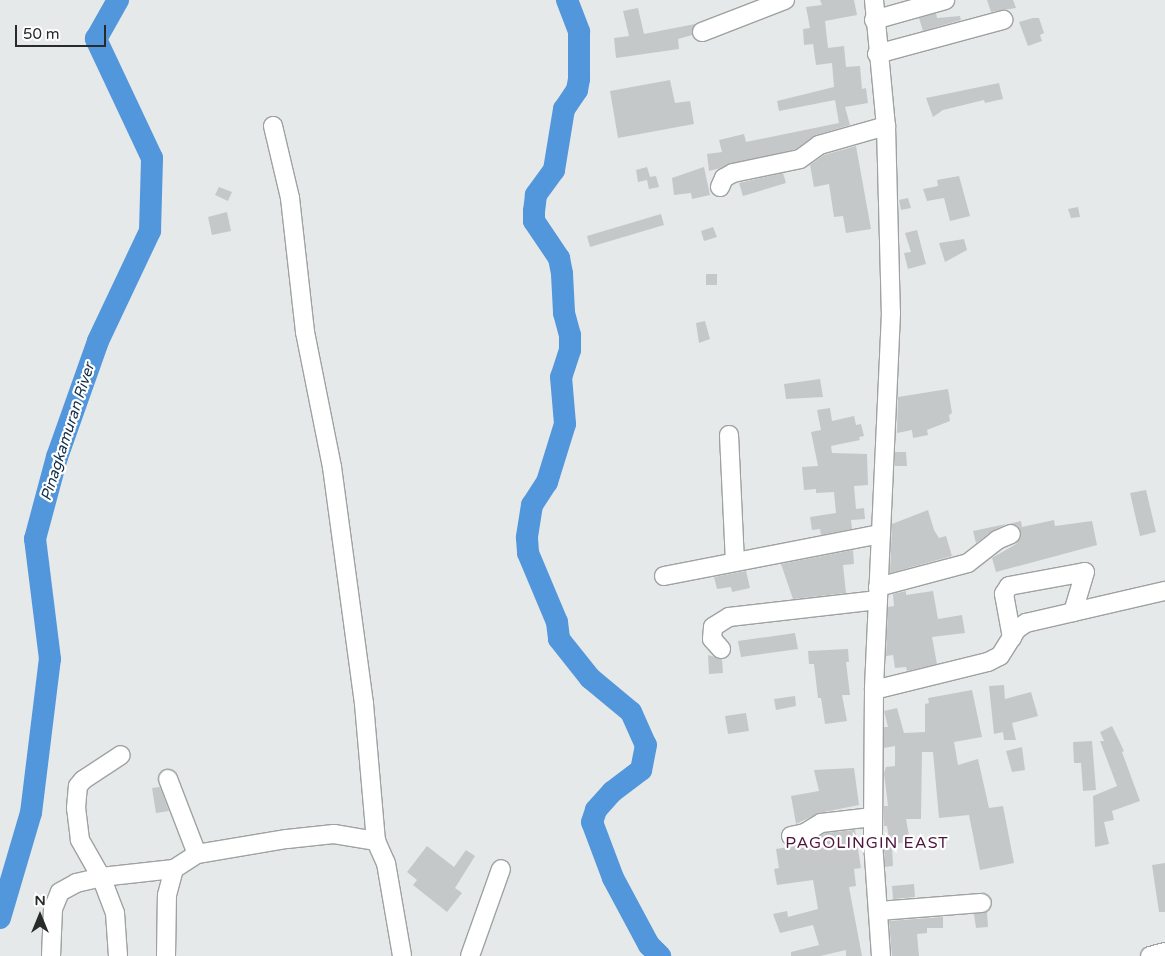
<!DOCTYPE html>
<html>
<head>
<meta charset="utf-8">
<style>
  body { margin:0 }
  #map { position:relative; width:1165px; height:956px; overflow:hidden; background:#e5e9e9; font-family:"Varela Round",sans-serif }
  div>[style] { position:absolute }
  .river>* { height:22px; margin:-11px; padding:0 11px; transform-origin:11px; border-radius:11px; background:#5296dc }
  .building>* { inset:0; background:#c4c8c9 }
  .roads { filter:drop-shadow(1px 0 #9ea2a1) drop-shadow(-1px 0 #9ea2a1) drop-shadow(0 1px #9ea2a1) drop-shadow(0 -1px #9ea2a1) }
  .minor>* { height:18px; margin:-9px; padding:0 9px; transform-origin:9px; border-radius:9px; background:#fff }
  span { translate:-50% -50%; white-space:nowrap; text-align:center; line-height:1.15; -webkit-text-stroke:4.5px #fff; paint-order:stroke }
  .water-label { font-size:15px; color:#112e4a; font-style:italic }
  .quarter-label { font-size:16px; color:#4e153d; letter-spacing:1px }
  .north { position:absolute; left:15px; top:891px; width:50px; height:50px; -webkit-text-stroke:4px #fff; paint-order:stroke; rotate:0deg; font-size:14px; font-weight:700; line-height:20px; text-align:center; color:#292b2b }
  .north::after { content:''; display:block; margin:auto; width:18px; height:22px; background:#292b2b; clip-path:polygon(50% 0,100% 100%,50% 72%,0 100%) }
  .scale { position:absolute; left:15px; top:25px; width:91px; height:22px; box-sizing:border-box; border:2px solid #292b2b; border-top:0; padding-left:6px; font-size:15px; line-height:18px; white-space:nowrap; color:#292b2b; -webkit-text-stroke:4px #fff; paint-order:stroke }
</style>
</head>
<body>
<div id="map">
  <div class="river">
    <i style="left:567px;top:0;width:34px;rotate:69deg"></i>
    <i style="left:579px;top:32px;width:47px;rotate:90deg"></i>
    <i style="left:579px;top:79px;width:11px;rotate:100deg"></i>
    <i style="left:577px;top:90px;width:23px;rotate:124deg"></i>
    <i style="left:564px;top:109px;width:62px;rotate:99.3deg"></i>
    <i style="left:554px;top:170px;width:31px;rotate:126deg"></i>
    <i style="left:536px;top:195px;width:16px;rotate:97deg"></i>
    <i style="left:534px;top:211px;width:10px;rotate:90deg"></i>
    <i style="left:534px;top:221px;width:45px;rotate:56deg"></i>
    <i style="left:559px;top:258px;width:16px;rotate:79deg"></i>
    <i style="left:562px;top:274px;width:39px;rotate:87deg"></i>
    <i style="left:564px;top:313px;width:23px;rotate:75deg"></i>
    <i style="left:570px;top:335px;width:15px;rotate:90deg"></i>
    <i style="left:570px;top:350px;width:28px;rotate:108deg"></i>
    <i style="left:561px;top:377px;width:47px;rotate:85.1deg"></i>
    <i style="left:565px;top:424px;width:61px;rotate:107.2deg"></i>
    <i style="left:547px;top:482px;width:27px;rotate:123deg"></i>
    <i style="left:532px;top:505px;width:33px;rotate:99deg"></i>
    <i style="left:527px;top:538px;width:15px;rotate:86deg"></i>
    <i style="left:528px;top:553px;width:75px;rotate:67.2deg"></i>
    <i style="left:557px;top:622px;width:17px;rotate:83deg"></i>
    <i style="left:559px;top:639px;width:50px;rotate:51.5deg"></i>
    <i style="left:590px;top:678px;width:53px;rotate:39.7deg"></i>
    <i style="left:631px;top:712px;width:36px;rotate:66deg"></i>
    <i style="left:646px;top:745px;width:25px;rotate:101deg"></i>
    <i style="left:641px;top:770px;width:36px;rotate:143deg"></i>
    <i style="left:612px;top:792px;width:24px;rotate:132deg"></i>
    <i style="left:596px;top:810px;width:13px;rotate:108deg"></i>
    <i style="left:592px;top:822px;width:60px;rotate:69.4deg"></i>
    <i style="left:613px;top:878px;width:76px;rotate:61.8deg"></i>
    <i style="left:649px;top:945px;width:16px;rotate:45deg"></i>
    <i style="left:0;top:918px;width:109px;rotate:-73.6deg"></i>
    <i style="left:31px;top:813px;width:155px;rotate:-83deg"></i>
    <i style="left:50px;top:659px;width:121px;rotate:-97.1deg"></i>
    <i style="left:35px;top:539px;width:85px;rotate:-75deg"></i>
    <i style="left:57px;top:457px;width:123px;rotate:-70.5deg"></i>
    <i style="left:98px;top:341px;width:122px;rotate:-64.7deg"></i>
    <i style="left:150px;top:231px;width:73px;rotate:-88.4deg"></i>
    <i style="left:152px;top:158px;width:132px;rotate:-115.2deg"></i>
    <i style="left:96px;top:39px;width:45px;rotate:-60.6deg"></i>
  </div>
  <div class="building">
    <i style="clip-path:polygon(820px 0,854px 0,857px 15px,825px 21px,828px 48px,844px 46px,846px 67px,860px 66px,862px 89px,866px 88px,868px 103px,845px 107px,850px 125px,816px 135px,796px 149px,709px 171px,707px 154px,722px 152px,719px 140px,744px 134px,746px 142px,839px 123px,835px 100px,779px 111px,777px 101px,834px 87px,832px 63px,816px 65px,813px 44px,804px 45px,803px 29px,810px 28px,806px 7px,822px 5px)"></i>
    <i style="clip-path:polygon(987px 0,1013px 0,1016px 8px,991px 12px)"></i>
    <i style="clip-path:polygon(638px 8px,644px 34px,695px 24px,692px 35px,678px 39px,679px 49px,616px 58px,614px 38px,629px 36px,623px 11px)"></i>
    <i style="clip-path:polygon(936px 13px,937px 18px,960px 16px,961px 20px,923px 31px,919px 18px)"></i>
    <i style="clip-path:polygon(1033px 18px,1039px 18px,1044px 33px,1040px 35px,1042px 41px,1028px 46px,1019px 22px)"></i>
    <i style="clip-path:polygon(670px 80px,675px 103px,690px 101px,694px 124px,618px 138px,610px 91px)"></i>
    <i style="clip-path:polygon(999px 83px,1003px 99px,985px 103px,984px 100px,943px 110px,933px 117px,926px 98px)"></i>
    <i style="clip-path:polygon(856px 146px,871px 229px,846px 233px,843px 216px,834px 217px,829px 184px,814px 187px,810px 165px,824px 155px)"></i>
    <i style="clip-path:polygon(647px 167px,650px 177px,656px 176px,659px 187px,649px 189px,647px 180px,638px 182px,636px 170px)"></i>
    <i style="clip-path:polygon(704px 167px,710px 195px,692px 199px,691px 193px,674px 195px,672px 178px)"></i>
    <i style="clip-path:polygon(783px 173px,786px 183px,743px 196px,739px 183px)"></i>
    <i style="clip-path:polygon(959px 176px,970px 216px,950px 221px,944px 198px,927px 201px,923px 189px,938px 186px,937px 180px)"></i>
    <i style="clip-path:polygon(219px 187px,232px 192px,228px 201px,215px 195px)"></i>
    <i style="clip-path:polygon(908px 198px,911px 208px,901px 210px,899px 200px)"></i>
    <i style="clip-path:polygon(1078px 207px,1080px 217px,1071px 218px,1068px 209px)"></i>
    <i style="clip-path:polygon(227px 212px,231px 231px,212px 235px,208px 217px)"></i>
    <i style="clip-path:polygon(661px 214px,664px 225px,590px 247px,587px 236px)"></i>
    <i style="clip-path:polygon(713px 227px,717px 237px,704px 241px,701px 231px)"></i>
    <i style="clip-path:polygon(917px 230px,926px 264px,908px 269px,904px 253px,911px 252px,905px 233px)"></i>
    <i style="clip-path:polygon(964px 239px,967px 250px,945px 262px,939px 243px)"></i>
    <i style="clip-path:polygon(706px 274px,717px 274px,717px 285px,706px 285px)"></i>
    <i style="clip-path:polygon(705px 321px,710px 339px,699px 343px,696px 323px)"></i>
    <i style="clip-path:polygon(820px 379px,823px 397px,786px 399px,784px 384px)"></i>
    <i style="clip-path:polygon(948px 389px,952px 413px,949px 415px,950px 421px,927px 430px,928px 435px,913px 438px,912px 430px,897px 433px,898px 397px)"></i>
    <i style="clip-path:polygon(830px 408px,832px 421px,854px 416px,856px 425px,861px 424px,864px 436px,859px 437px,860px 440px,831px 446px,832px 453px,867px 454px,868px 485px,854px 486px,856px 509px,864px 508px,865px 519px,851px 520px,852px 529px,821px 535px,820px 529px,812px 530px,810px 517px,836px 513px,834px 492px,816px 493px,816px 489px,804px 490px,802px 467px,818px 466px,811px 432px,821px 430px,817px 410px)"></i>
    <i style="clip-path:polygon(895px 452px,906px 452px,907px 466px,895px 466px)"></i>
    <i style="clip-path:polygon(1146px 490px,1156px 532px,1140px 536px,1130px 493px)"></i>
    <i style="clip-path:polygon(928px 510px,934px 530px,939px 538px,946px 536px,952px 556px,890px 573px,892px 524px)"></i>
    <i style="clip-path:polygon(1054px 520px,1055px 526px,1092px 521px,1097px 545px,996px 572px,992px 558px,1016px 544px,1021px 536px,1018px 526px,1008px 524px,1021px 521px,1022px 527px)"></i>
    <i style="clip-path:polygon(1006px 524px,991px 532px,976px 543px,973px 531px)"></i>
    <i style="clip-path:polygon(853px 550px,854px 564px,843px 565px,846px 593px,793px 599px,781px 564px)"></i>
    <i style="clip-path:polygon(746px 571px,750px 588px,732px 592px,731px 587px,717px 589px,714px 577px)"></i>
    <i style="clip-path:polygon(906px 591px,906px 595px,933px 591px,938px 619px,962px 615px,965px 633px,932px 637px,937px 664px,907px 671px,906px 667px,895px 668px,893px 655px,886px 656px,888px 607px,894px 606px,893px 594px)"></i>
    <i style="clip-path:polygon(795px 633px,798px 649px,741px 657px,738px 641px)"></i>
    <i style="clip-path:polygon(848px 649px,849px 662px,846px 662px,850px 695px,842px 695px,847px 721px,825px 724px,821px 698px,818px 698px,814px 664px,809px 664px,808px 651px)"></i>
    <i style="clip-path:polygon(708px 655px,722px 659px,723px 673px,709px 674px)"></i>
    <i style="clip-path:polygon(1004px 685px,1005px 699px,1031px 692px,1038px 716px,1012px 723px,1016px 740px,1004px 740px,1003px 732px,994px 734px,989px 686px)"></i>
    <i style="clip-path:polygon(972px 690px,982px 737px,954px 742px,958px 765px,978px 759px,989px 808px,1003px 806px,1014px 863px,980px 870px,969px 815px,939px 818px,933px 752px,922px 752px,921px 819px,906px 819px,910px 841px,890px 845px,887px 826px,884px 826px,884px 806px,888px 806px,884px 773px,886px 767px,895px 766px,895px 746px,884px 748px,884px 727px,888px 727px,884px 711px,897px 708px,904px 733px,925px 732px,925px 704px,929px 703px,928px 698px)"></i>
    <i style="clip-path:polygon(795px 696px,796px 706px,776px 710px,774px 699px)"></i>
    <i style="clip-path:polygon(746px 713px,749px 731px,728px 734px,725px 716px)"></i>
    <i style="clip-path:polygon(1112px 726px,1124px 751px,1122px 752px,1140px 801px,1112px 811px,1114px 820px,1104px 822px,1109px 844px,1095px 847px,1093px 796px,1117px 786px,1100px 741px,1104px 741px,1100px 732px)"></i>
    <i style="clip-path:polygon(1092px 741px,1096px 790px,1083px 791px,1081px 763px,1074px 763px,1073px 742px)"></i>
    <i style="clip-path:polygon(1022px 747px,1025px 770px,1012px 772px,1006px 751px)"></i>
    <i style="clip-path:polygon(854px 768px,859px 805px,819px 813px,796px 824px,791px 796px,819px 791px,814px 770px)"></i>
    <i style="clip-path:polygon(160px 787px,169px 811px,156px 813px,152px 788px)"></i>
    <i style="clip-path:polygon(855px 830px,861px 868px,854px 869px,856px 886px,849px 887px,862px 956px,846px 956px,846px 950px,820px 956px,791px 956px,791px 952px,819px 945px,813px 925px,780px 933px,773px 914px,787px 911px,788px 917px,818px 909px,813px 880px,777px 885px,774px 869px,779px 868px,776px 849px,808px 844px,825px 833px)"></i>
    <i style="clip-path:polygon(427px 846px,454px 867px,466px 850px,475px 856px,455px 888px,462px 893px,447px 912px,413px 885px,417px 880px,407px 872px)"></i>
    <i style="clip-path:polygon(884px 847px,892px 847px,893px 866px,885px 867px)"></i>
    <i style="clip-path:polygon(1165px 863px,1165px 912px,1159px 912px,1152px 865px)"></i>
    <i style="clip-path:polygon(914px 884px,915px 897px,893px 899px,892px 886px)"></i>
    <i style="clip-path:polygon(987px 912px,988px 927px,976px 928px,974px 914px)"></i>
    <i style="clip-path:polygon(943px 917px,943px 928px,927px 928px,927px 933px,917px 934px,919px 956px,892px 956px,889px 921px)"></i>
  </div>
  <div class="roads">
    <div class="minor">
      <i style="left:874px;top:0;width:127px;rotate:84.6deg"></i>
      <i style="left:886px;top:126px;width:187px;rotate:88.5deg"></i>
      <i style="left:891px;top:313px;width:377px;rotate:92.6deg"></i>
      <i style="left:874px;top:690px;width:152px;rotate:90.4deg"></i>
      <i style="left:873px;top:842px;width:114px;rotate:86deg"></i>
      <i style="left:874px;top:20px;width:74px;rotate:-15.7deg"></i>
      <i style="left:702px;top:32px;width:89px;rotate:-21.1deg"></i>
      <i style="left:877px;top:54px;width:131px;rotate:-15.1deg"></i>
      <i style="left:273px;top:126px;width:74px;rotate:76.7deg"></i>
      <i style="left:290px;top:198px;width:135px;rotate:83.6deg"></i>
      <i style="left:305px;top:332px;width:138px;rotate:78.7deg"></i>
      <i style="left:332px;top:467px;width:239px;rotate:82.3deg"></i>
      <i style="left:364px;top:704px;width:138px;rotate:85deg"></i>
      <i style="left:376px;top:841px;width:24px;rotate:66deg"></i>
      <i style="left:386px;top:863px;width:94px;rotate:80.2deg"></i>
      <i style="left:720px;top:187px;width:10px;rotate:-66deg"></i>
      <i style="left:724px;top:178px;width:10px;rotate:-29deg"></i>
      <i style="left:733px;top:173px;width:68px;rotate:-11.8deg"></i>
      <i style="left:800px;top:159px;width:24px;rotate:-36deg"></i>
      <i style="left:819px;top:145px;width:70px;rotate:-15.8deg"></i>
      <i style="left:729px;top:435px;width:127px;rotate:87.3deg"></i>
      <i style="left:664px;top:576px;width:221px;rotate:-11deg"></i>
      <i style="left:878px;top:587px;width:93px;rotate:-14.9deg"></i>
      <i style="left:968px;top:563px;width:37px;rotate:-38deg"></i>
      <i style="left:997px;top:540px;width:15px;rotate:-23deg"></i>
      <i style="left:1012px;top:638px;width:45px;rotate:-100.3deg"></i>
      <i style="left:1004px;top:594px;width:9px;rotate:-58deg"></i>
      <i style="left:1009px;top:586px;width:77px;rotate:-10.4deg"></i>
      <i style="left:1085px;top:572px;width:42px;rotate:106.7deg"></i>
      <i style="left:721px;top:649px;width:13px;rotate:-132deg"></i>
      <i style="left:712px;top:639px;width:12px;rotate:-85deg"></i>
      <i style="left:713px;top:627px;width:19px;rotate:-32deg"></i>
      <i style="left:729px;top:617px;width:150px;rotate:-6.5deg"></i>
      <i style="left:874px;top:690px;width:117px;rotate:-13.8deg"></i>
      <i style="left:988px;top:662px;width:13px;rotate:-27deg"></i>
      <i style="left:1000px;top:656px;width:32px;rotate:-58deg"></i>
      <i style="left:1017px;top:629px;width:11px;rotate:-34deg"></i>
      <i style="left:1026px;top:623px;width:143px;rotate:-13deg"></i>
      <i style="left:168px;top:779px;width:80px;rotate:68.9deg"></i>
      <i style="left:791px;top:836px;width:14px;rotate:-12deg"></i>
      <i style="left:805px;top:833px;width:19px;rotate:-32deg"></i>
      <i style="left:821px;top:823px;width:52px;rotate:-6.6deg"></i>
      <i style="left:878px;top:911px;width:104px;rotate:-4.4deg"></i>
      <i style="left:51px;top:956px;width:47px;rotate:-87.6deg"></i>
      <i style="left:53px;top:909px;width:18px;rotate:-68deg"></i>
      <i style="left:60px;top:892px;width:18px;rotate:-29deg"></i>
      <i style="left:76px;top:883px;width:26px;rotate:-13deg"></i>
      <i style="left:101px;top:877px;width:73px;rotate:-6.3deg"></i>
      <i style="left:174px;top:869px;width:27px;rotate:-33deg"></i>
      <i style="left:197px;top:854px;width:91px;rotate:-9.5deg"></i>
      <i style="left:287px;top:839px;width:47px;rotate:-6.1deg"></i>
      <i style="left:334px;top:834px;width:43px;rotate:9.5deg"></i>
      <i style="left:118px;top:956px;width:43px;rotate:-94deg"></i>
      <i style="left:115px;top:913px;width:39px;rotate:-111deg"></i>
      <i style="left:101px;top:877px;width:43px;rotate:-119.6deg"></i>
      <i style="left:80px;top:840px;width:32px;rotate:-97deg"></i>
      <i style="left:76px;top:808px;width:22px;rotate:-85deg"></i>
      <i style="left:78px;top:786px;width:8px;rotate:-50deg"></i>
      <i style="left:83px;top:780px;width:45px;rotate:-33.3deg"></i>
      <i style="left:166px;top:956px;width:61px;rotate:-89.1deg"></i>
      <i style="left:167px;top:895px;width:27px;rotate:-75deg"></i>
      <i style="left:470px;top:956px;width:92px;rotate:-70.4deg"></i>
      <i style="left:1150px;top:956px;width:16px;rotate:-15deg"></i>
    </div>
  </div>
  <div class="water-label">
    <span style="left:68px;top:432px;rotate:-72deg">Pinagkamuran River</span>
  </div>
  <div class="quarter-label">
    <span style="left:867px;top:843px">PAGOLINGIN EAST</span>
  </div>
  <div class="north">N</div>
  <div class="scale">50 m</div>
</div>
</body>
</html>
